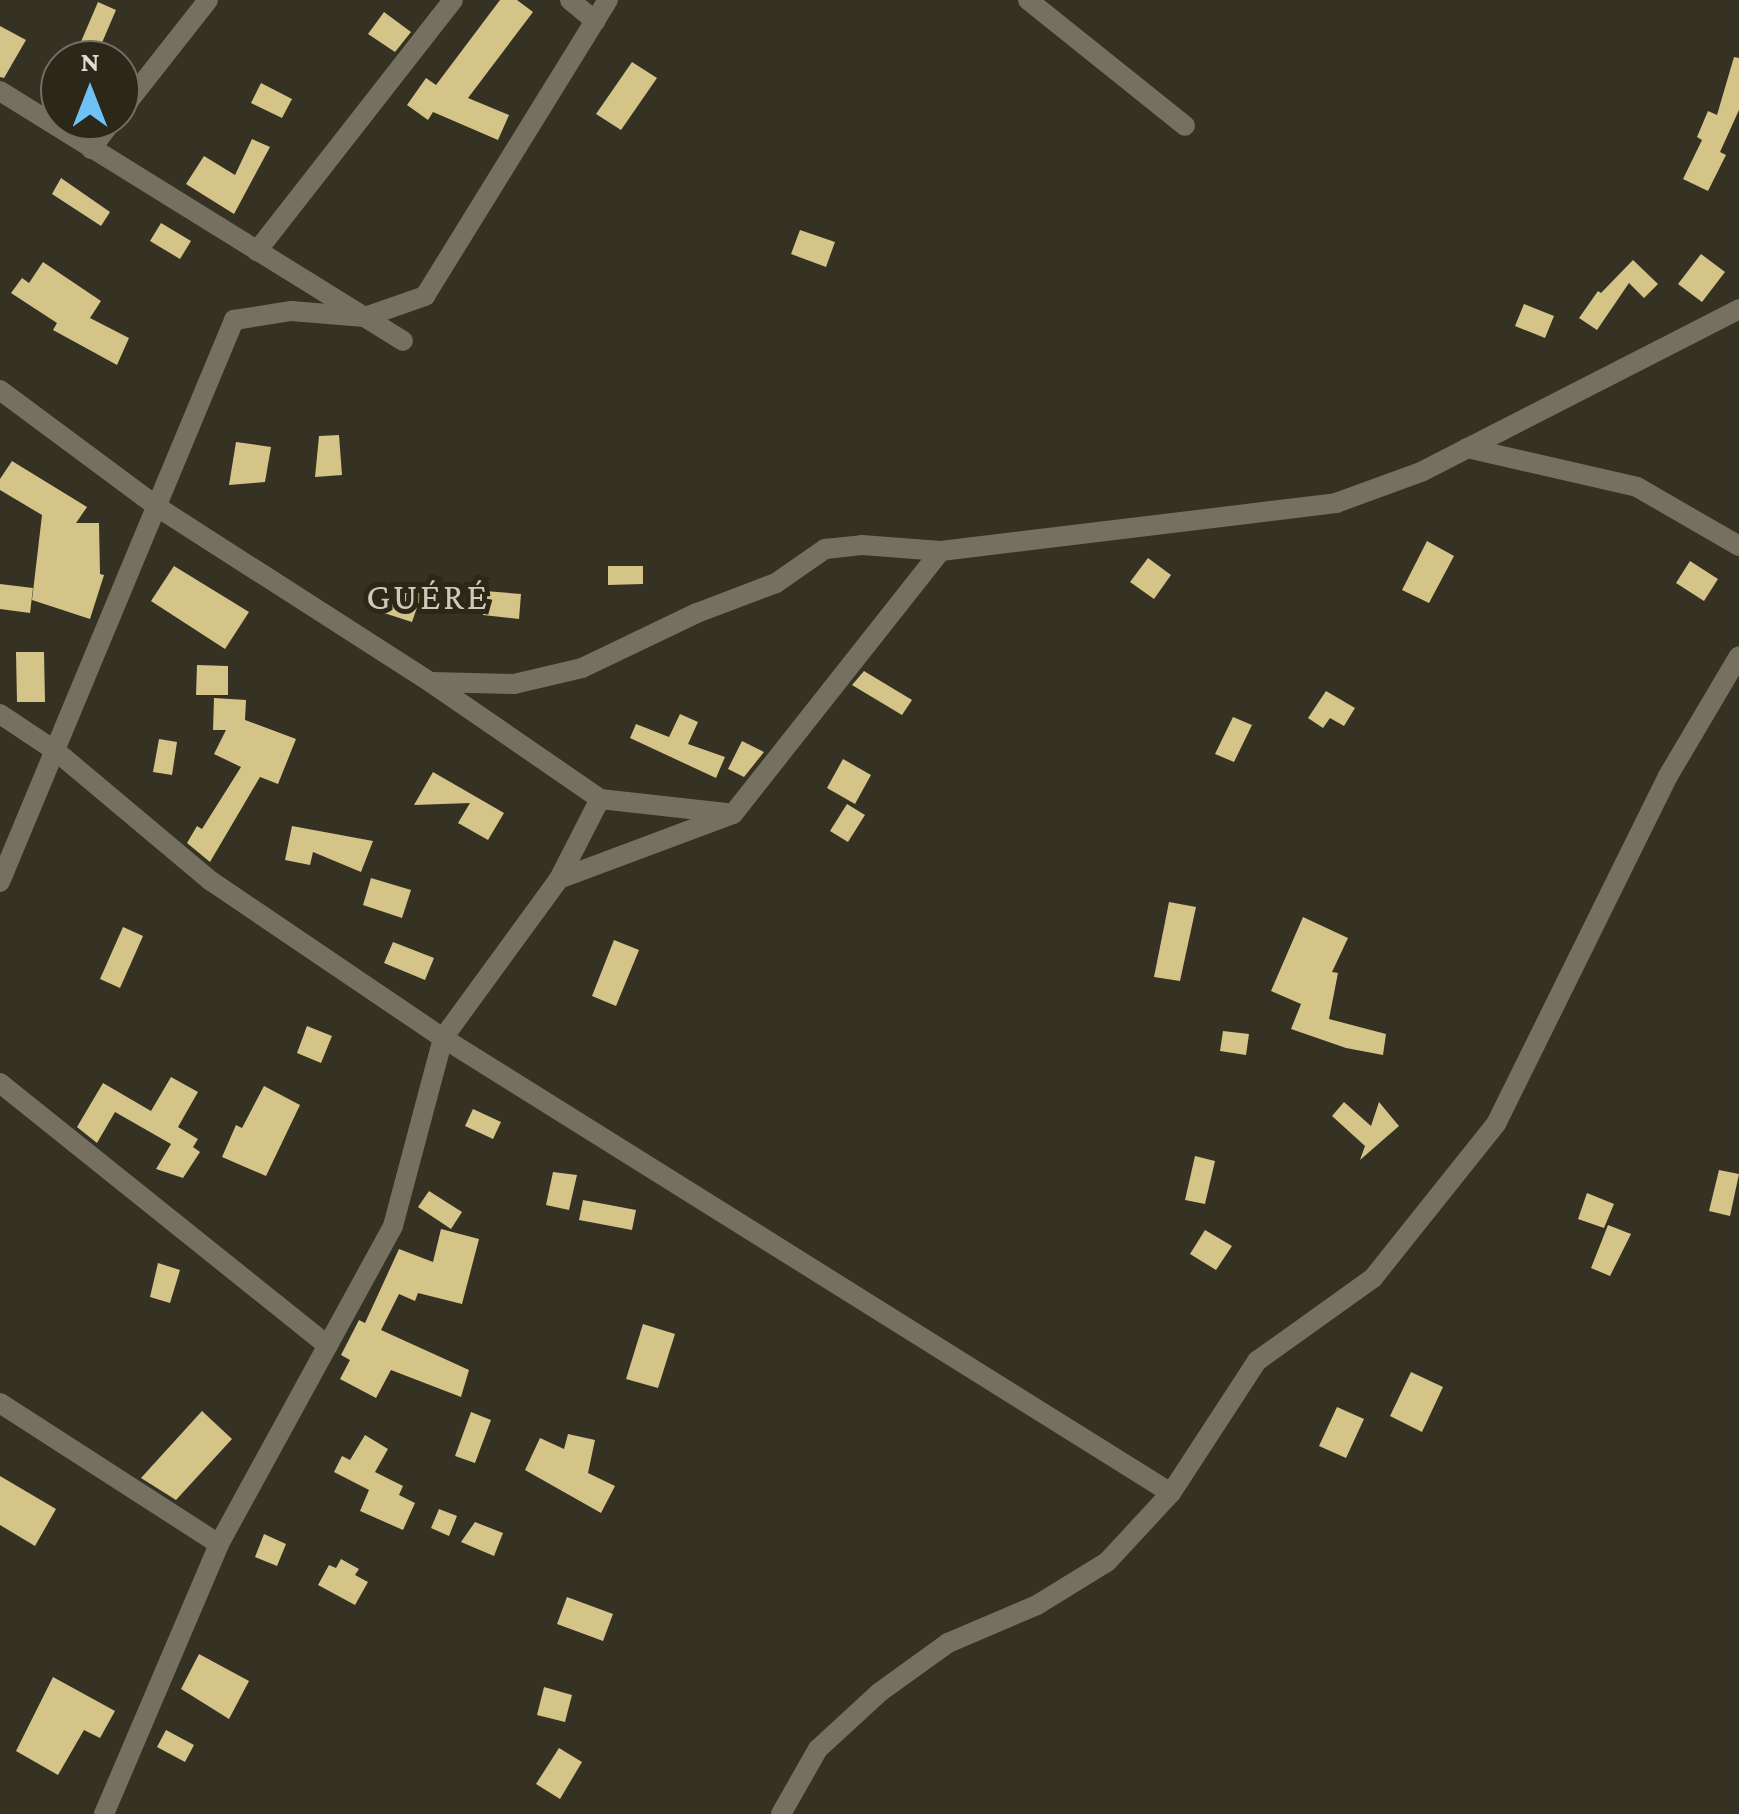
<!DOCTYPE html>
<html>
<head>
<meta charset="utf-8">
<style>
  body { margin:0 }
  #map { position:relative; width:1739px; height:1814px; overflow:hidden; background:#353123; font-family:"Crimson Pro",serif }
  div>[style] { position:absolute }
  .building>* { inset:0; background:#d5c488 }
  .minor>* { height:20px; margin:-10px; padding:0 10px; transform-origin:10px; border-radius:10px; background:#757060 }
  span { translate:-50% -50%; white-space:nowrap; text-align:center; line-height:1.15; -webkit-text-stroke:10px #2b2719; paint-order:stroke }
  .neighbourhood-label { font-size:38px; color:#cfcab8; letter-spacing:2.5px }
  .north { position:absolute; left:40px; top:40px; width:100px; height:100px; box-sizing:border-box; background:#2b2719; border:2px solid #736f63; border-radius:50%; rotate:0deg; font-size:28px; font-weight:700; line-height:40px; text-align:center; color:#dfdcd3 }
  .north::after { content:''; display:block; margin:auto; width:35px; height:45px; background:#6fc2f4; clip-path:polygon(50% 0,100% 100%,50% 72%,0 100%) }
</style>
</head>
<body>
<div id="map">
  <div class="building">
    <i style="clip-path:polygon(500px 0,517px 0,533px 12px,468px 98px,509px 115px,498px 140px,433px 112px,428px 120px,407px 105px,426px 78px,436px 85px)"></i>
    <i style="clip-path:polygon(98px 2px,116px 10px,98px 52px,80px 44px)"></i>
    <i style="clip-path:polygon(384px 12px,411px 32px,395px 52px,368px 34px)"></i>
    <i style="clip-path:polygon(0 26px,26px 40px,4px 78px,0 77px)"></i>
    <i style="clip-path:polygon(1734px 57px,1739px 58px,1739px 110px,1720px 152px,1726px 155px,1708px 191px,1683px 179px,1702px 140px,1697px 137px,1708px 111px,1717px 115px)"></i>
    <i style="clip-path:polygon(632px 62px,657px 78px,621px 130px,596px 114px)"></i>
    <i style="clip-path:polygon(261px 83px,292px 99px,282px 118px,251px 103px)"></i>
    <i style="clip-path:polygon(252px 139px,270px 147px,234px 214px,186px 184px,204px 156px,235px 175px)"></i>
    <i style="clip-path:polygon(61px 178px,110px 212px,101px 226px,52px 194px)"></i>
    <i style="clip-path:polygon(161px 223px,191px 241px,180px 259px,150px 241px)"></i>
    <i style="clip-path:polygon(800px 230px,835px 242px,826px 267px,791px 254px)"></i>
    <i style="clip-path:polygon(1701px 254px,1725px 272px,1702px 302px,1678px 284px)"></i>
    <i style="clip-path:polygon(1633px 260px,1658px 284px,1644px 298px,1629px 283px,1597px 330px,1579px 318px,1598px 291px,1601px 293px)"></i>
    <i style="clip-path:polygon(43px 262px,101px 301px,90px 318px,129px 338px,117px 365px,53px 330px,57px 323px,11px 293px,22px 278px,29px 283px)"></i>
    <i style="clip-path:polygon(1524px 304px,1554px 316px,1545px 338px,1515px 326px)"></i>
    <i style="clip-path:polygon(339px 435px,342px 475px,315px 477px,319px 436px)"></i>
    <i style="clip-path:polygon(236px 442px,271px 447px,265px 482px,229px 485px)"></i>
    <i style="clip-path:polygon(12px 461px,87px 507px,76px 523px,99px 523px,100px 574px,104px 575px,90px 619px,32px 600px,42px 515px,0 490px,0 479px)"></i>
    <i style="clip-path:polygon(1427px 541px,1454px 556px,1429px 603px,1402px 590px)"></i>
    <i style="clip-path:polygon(1148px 558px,1171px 575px,1154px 599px,1130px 582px)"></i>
    <i style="clip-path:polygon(1690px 561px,1718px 579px,1704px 601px,1676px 583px)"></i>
    <i style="clip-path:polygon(174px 566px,249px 612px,225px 649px,151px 601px)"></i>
    <i style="clip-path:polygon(608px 566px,643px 566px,643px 584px,608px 585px)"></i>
    <i style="clip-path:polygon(394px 583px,422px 593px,412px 622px,384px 613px)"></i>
    <i style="clip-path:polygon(0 584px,33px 588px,30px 613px,0 609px)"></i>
    <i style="clip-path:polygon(485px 591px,521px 594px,519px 619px,483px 615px)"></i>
    <i style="clip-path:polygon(16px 652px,44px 652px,45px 702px,17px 702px)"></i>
    <i style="clip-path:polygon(197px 665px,228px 666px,228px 695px,196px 695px)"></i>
    <i style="clip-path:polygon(864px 671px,912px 700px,902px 715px,852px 685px)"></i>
    <i style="clip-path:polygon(1326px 691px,1355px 708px,1344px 726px,1330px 718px,1323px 728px,1308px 718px)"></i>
    <i style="clip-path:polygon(214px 698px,246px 700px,245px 720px,296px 739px,278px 784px,260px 777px,210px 862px,187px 843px,197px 826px,202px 829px,241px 767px,214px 754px,226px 730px,213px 730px)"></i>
    <i style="clip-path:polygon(680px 714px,698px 722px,688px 744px,725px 757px,716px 778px,630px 738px,636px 724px,669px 737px)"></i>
    <i style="clip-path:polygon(1233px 717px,1252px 725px,1234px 762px,1215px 754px)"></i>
    <i style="clip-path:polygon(159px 739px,177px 742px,172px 775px,153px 772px)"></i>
    <i style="clip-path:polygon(742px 741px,764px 752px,744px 777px,728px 769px)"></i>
    <i style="clip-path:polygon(843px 759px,871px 775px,855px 804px,827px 788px)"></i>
    <i style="clip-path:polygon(433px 772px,504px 813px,488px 840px,458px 823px,470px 803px,414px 805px)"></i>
    <i style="clip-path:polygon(847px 804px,865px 815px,848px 842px,830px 831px)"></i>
    <i style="clip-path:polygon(292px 826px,373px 841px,361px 872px,313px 852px,310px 865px,285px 860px)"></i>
    <i style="clip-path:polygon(371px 878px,411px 890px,402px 918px,363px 905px)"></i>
    <i style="clip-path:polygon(1169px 902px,1196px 907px,1180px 981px,1154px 977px)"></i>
    <i style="clip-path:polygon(1303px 917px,1348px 938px,1332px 972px,1338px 973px,1329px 1019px,1386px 1034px,1383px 1055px,1346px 1048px,1291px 1029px,1301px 1004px,1271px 991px)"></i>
    <i style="clip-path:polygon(123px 927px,143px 936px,120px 988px,100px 979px)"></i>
    <i style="clip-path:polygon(614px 940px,639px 950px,616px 1006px,592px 996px)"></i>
    <i style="clip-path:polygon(393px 942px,434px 958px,425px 980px,384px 963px)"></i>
    <i style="clip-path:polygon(307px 1026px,332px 1036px,321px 1063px,297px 1053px)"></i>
    <i style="clip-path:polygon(1223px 1031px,1249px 1034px,1246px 1055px,1220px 1051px)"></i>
    <i style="clip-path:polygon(171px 1077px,198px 1092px,178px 1127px,198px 1139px,193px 1147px,200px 1152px,183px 1178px,156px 1169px,171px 1144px,115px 1112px,97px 1143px,77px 1127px,103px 1083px,151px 1111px)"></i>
    <i style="clip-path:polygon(264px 1086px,300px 1105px,266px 1176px,222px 1157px,236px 1125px,242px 1128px)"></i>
    <i style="clip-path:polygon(1344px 1102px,1371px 1126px,1379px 1102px,1399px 1126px,1360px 1160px,1365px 1146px,1332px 1116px)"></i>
    <i style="clip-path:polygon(473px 1109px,501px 1122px,493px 1139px,465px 1126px)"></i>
    <i style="clip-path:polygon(1195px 1156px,1215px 1161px,1205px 1204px,1185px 1200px)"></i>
    <i style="clip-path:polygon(1719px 1170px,1739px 1174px,1730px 1216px,1709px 1211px)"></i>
    <i style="clip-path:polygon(553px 1172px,577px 1175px,569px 1210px,546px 1205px)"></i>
    <i style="clip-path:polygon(429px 1191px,462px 1212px,451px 1229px,418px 1207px)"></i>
    <i style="clip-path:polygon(1587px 1193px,1614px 1204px,1604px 1228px,1578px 1219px)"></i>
    <i style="clip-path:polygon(583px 1200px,636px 1210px,632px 1230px,579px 1220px)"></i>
    <i style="clip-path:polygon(1608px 1225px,1631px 1234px,1610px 1276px,1591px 1268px)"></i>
    <i style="clip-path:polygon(441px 1229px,479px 1239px,462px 1304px,418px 1293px,415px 1301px,399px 1294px,381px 1330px,469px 1370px,461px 1397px,391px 1370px,376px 1398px,340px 1379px,350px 1360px,341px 1355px,359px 1320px,365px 1323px,399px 1249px,433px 1262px)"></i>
    <i style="clip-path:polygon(1205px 1230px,1232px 1246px,1216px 1270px,1190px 1254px)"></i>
    <i style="clip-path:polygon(158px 1263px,180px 1270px,170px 1303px,150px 1297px)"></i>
    <i style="clip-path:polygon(643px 1324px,675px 1334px,658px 1388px,626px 1379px)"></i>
    <i style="clip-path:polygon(1411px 1372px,1443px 1387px,1422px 1432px,1390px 1416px)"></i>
    <i style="clip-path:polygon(1337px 1407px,1364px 1419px,1346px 1458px,1319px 1446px)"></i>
    <i style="clip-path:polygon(202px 1411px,232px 1439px,176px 1500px,141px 1478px)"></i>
    <i style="clip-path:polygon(471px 1412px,491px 1420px,475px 1463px,455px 1456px)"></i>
    <i style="clip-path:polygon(568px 1434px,595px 1440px,588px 1473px,615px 1486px,601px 1513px,525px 1470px,540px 1438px,564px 1449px)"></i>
    <i style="clip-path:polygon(365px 1435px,388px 1449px,375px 1472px,403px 1486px,399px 1495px,415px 1503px,403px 1530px,360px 1511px,369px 1490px,334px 1472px,342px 1456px,350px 1460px)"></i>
    <i style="clip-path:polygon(0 1476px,56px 1509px,35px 1546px,0 1525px)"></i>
    <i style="clip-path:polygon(439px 1509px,457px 1516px,449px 1536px,431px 1528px)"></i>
    <i style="clip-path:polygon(475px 1522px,503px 1533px,494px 1556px,461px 1542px)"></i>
    <i style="clip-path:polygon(264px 1534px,286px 1544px,277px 1566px,255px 1557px)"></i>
    <i style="clip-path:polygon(341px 1559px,359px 1569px,355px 1575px,368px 1582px,355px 1605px,318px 1585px,329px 1565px,336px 1568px)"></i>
    <i style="clip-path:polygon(567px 1597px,613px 1614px,603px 1641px,557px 1624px)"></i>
    <i style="clip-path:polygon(199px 1654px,249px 1681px,229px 1719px,181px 1689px)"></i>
    <i style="clip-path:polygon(53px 1677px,115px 1711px,100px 1738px,84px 1730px,58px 1775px,16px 1751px)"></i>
    <i style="clip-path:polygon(544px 1687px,572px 1695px,565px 1722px,537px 1715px)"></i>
    <i style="clip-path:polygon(166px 1730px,194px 1745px,185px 1762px,157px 1747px)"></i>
    <i style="clip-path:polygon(559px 1748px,582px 1762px,560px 1799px,536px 1784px)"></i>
  </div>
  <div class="minor">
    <i style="left:570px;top:0;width:33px;rotate:40deg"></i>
    <i style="left:1028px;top:0;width:201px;rotate:38.7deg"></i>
    <i style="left:0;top:91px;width:474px;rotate:31.8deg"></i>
    <i style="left:120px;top:112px;width:142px;rotate:-51.8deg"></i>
    <i style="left:91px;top:149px;width:36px;rotate:-53deg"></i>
    <i style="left:257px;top:251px;width:318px;rotate:-52deg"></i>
    <i style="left:0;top:390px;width:198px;rotate:36.6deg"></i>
    <i style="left:159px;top:508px;width:322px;rotate:32.7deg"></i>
    <i style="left:430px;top:682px;width:206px;rotate:34.5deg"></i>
    <i style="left:600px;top:799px;width:127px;rotate:6.3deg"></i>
    <i style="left:1467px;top:448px;width:174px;rotate:12.9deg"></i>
    <i style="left:1637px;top:487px;width:118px;rotate:30deg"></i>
    <i style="left:432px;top:682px;width:82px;rotate:1.4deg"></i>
    <i style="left:514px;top:684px;width:70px;rotate:-13.2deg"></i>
    <i style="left:582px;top:668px;width:127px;rotate:-25.6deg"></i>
    <i style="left:697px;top:613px;width:85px;rotate:-20.8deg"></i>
    <i style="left:776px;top:583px;width:60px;rotate:-34.8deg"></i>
    <i style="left:825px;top:549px;width:37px;rotate:-6deg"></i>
    <i style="left:862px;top:545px;width:79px;rotate:4.3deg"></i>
    <i style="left:0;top:714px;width:69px;rotate:33.7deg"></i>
    <i style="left:57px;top:752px;width:201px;rotate:40deg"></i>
    <i style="left:211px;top:881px;width:280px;rotate:34.1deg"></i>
    <i style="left:443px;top:1038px;width:858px;rotate:32.01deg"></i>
    <i style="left:559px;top:879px;width:90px;rotate:-62.9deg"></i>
    <i style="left:0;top:882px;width:609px;rotate:-67.39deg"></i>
    <i style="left:234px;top:320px;width:58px;rotate:-9deg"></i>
    <i style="left:291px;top:311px;width:74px;rotate:4.6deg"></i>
    <i style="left:365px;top:317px;width:64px;rotate:-19.3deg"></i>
    <i style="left:425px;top:296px;width:348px;rotate:-58.3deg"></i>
    <i style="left:0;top:1083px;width:420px;rotate:38.7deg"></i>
    <i style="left:0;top:1403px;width:260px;rotate:32.8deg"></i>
    <i style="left:104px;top:1814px;width:293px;rotate:-66.9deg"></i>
    <i style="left:219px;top:1544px;width:362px;rotate:-61.3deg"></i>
    <i style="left:393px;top:1226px;width:195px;rotate:-75.1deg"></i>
    <i style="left:443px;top:1038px;width:197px;rotate:-53.9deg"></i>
    <i style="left:559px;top:879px;width:186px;rotate:-20.5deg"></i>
    <i style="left:733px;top:814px;width:335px;rotate:-51.7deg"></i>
    <i style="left:941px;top:551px;width:398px;rotate:-6.9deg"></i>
    <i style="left:1336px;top:503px;width:90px;rotate:-20deg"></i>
    <i style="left:1421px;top:472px;width:357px;rotate:-27.1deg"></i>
    <i style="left:781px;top:1814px;width:75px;rotate:-60.4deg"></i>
    <i style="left:818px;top:1749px;width:84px;rotate:-42.6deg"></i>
    <i style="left:880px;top:1692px;width:84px;rotate:-35.8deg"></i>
    <i style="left:948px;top:1643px;width:97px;rotate:-23.1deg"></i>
    <i style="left:1037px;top:1605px;width:82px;rotate:-31.6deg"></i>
    <i style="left:1107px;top:1562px;width:94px;rotate:-47.2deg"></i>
    <i style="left:1171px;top:1493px;width:158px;rotate:-56.9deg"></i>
    <i style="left:1257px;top:1361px;width:143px;rotate:-35.6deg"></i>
    <i style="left:1373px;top:1278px;width:197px;rotate:-51.4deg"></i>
    <i style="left:1496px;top:1124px;width:388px;rotate:-63.7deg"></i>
    <i style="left:1668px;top:776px;width:139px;rotate:-59.4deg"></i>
  </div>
  <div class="neighbourhood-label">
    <span style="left:428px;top:597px">GUÉRÉ</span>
  </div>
  <div class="north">N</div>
</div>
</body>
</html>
